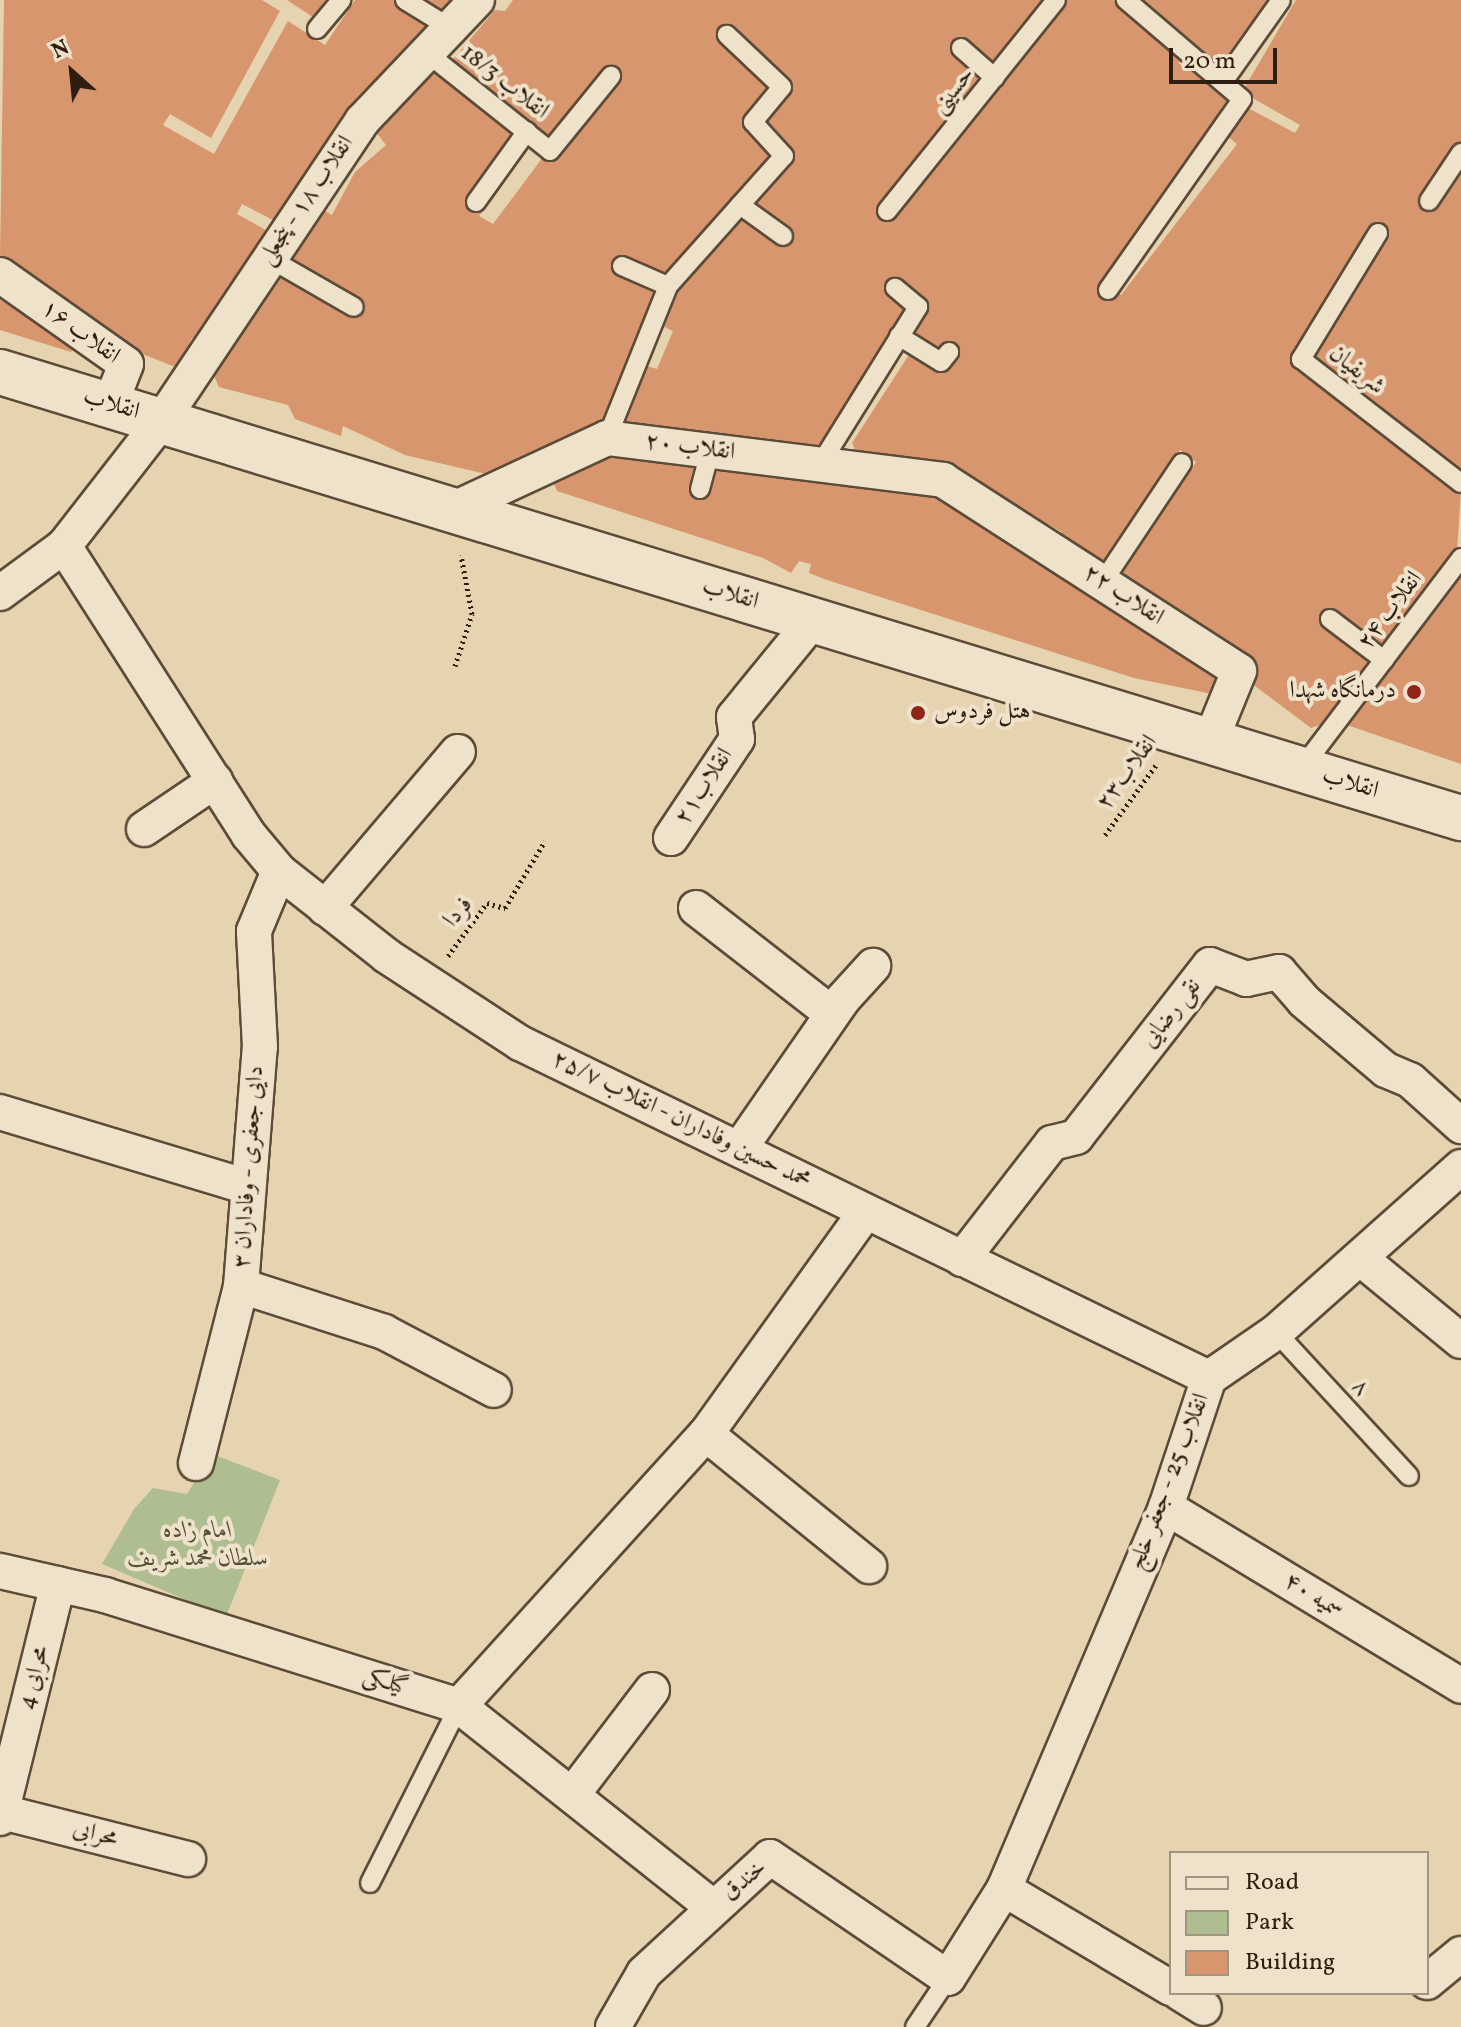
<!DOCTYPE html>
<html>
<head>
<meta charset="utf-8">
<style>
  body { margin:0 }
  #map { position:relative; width:1461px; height:2027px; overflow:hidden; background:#e6d3af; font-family:Vollkorn,Amiri,serif }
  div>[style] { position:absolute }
  .green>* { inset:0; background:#aebe90 }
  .building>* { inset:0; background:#d8966f }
  .path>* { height:5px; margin-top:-2.5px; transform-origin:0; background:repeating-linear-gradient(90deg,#2e1e11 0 2px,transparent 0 6px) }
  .roads { filter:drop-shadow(2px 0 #5c4b38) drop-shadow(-2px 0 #5c4b38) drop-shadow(0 2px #5c4b38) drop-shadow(0 -2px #5c4b38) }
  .lane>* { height:18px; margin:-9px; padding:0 9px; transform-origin:9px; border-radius:9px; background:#efe2cb }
  .street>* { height:34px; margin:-17px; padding:0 17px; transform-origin:17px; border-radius:17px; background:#efe2cb }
  .secondary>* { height:44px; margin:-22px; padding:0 22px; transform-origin:22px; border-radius:22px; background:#efe2cb }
  .dots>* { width:22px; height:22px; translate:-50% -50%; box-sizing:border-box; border:4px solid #efe2cb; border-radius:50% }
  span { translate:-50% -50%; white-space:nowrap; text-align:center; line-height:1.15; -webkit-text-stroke:8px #efe2cb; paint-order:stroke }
  .street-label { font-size:24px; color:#2e1e11 }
  .poi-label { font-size:24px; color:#2e1e11 }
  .right { translate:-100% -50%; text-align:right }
  .left { translate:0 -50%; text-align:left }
  .park-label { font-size:24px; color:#544e37; font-style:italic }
  .legend { position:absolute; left:1169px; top:1851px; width:260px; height:144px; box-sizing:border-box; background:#efe2cb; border:2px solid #a29481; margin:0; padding:10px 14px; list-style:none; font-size:24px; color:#2e1e11 }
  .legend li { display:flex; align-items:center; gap:16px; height:40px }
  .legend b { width:40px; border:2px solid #a29481 }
  .north { position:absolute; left:32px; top:32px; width:80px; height:80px; -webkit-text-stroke:6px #efe2cb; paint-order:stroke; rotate:333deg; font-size:22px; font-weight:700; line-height:32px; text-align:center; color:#2e1e11 }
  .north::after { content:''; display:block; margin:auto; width:28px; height:36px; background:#2e1e11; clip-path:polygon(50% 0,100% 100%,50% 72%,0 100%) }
  .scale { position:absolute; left:1169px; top:48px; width:108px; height:36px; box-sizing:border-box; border:4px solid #2e1e11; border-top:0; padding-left:10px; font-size:24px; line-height:28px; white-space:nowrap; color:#2e1e11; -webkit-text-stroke:6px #efe2cb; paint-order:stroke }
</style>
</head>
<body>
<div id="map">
  <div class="green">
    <i style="clip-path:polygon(212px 1454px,280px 1480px,226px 1617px,102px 1564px,134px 1509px,153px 1488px,187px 1494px)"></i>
  </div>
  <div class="building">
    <i style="clip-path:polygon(4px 0,262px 0,280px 11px,211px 138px,170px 114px,163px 125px,214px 154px,288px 21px,325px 45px,355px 0,393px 0,428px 24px,420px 51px,277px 222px,242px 204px,237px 214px,271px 233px,209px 343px,192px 338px,178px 368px,119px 345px,119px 337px,0 258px)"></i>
    <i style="clip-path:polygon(287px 0,338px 0,322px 23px)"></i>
    <i style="clip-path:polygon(415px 0,471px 0,456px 19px)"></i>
    <i style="clip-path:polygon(513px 0,1050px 0,1004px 74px,1009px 77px,1065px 0,1113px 0,1234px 103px,1111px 288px,1121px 295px,1237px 144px,1227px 136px,1246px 107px,1295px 133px,1300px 125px,1242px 92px,1296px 0,1461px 0,1461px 141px,1421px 200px,1461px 167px,1461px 476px,1315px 360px,1313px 350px,1386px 233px,1374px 224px,1291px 361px,1461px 491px,1457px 551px,1381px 651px,1370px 653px,1371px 662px,1328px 722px,1311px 728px,1112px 579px,1196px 462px,1180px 450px,1099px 569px,1057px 540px,1062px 532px,965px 478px,860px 459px,852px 443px,912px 350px,940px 358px,906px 338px,914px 305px,834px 451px,614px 431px,644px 365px,657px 369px,673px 331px,658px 324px,673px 288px,791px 157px,760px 125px,776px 87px,746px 123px,776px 156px,668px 276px,652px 268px,649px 273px,661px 289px,606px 424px,528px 466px,511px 462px,507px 479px,405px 455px,343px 426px,341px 436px,295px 419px,288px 405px,219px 387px,210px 367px,270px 265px,359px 316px,365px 309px,276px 258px,313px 204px,332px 215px,355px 172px,386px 145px,369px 123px,436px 68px,527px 139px,530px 147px,479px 216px,493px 224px,546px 153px,619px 74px,607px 67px,549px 144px,450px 63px,495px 10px,505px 11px)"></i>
    <i style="clip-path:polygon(1137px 0,1283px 0,1232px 89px)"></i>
    <i style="clip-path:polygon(0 300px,75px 341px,71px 352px,0 330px)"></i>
    <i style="clip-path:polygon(619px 444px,900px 484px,933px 496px,1223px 681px,1217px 695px,1134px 678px,827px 580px,809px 573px,811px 564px,799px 561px,791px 573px,763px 558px,557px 491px,549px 473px)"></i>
    <i style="clip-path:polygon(1461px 568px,1461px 764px,1344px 724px)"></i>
  </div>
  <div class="path">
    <i style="left:455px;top:666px;width:55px;rotate:-71.9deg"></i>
    <i style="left:472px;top:614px;width:60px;rotate:-100.6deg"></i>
    <i style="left:1105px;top:835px;width:87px;rotate:-53.9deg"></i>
    <i style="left:448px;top:956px;width:66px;rotate:-53.7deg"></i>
    <i style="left:487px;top:903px;width:19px;rotate:16deg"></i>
    <i style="left:505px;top:908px;width:78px;rotate:-59.2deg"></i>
  </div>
  <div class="roads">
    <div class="lane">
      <i style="left:405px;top:0;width:55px;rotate:31.7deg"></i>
      <i style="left:317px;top:29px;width:38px;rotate:-50deg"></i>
      <i style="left:961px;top:48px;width:45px;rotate:41.4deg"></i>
      <i style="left:427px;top:53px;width:157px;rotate:38.5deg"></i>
      <i style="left:550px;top:151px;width:97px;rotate:-50.9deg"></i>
      <i style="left:1223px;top:82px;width:100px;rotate:-54.7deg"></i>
      <i style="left:1429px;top:201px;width:58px;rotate:-56.3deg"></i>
      <i style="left:476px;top:202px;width:87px;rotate:-54.3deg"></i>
      <i style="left:740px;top:205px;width:53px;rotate:35.8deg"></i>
      <i style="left:887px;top:211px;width:270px;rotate:-51.3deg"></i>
      <i style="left:1378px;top:233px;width:148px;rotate:121.4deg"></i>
      <i style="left:1301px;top:359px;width:202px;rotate:37.8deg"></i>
      <i style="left:267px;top:257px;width:100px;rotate:29.9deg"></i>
      <i style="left:622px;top:266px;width:50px;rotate:23.5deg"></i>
      <i style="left:1108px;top:290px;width:233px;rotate:-54.9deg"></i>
      <i style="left:1242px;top:99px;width:153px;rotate:-139.5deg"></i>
      <i style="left:899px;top:336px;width:49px;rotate:31.8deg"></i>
      <i style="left:941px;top:362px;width:13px;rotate:-51deg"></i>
      <i style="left:607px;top:438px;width:164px;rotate:-68.1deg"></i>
      <i style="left:668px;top:286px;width:174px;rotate:-48.3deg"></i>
      <i style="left:784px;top:156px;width:46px;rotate:-132.4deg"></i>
      <i style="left:753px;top:122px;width:45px;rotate:-50.4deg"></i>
      <i style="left:782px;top:87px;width:76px;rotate:-136.6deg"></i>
      <i style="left:821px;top:463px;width:184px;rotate:-58.1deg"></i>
      <i style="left:918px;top:307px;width:30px;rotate:-140deg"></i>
      <i style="left:700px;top:489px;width:39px;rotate:-75deg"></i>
      <i style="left:1102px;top:583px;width:144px;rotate:-56.3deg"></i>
      <i style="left:1330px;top:619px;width:68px;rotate:37.2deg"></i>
      <i style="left:1301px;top:769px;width:265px;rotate:-52.8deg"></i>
      <i style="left:1276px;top:1332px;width:196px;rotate:47.3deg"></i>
      <i style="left:370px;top:1883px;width:198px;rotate:-63.3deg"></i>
      <i style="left:915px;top:2027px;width:59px;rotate:-56deg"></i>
    </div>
    <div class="street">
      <i style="left:0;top:275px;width:154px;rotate:35.2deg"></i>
      <i style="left:126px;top:364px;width:44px;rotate:111.3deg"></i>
      <i style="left:452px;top:510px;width:171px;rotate:-24.9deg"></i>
      <i style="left:607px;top:438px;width:339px;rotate:7.1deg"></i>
      <i style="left:943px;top:480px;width:352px;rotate:32.8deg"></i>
      <i style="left:1239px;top:671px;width:77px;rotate:112.2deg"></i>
      <i style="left:64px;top:546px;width:342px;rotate:57.4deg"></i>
      <i style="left:248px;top:834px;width:48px;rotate:50deg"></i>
      <i style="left:279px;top:871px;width:137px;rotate:38.2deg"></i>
      <i style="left:387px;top:956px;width:159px;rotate:33.2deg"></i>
      <i style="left:520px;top:1043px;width:766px;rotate:25.93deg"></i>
      <i style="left:0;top:593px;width:79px;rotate:-36.3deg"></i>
      <i style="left:64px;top:546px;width:160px;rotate:-52.1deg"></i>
      <i style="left:162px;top:420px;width:360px;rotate:-56.2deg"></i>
      <i style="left:362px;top:121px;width:167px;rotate:-46.5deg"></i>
      <i style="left:144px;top:829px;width:86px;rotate:-34.1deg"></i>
      <i style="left:671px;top:838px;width:119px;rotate:-56.3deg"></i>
      <i style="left:737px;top:739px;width:22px;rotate:-98deg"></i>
      <i style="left:734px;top:717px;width:125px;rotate:-50.8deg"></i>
      <i style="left:325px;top:908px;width:205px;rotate:-49.6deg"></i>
      <i style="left:696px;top:908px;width:172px;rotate:37.9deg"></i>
      <i style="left:0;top:1112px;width:256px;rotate:16.8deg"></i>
      <i style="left:740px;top:1148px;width:181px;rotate:-55.3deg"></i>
      <i style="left:843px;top:999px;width:45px;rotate:-47.7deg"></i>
      <i style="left:962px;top:1259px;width:147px;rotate:-52.2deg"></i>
      <i style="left:1052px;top:1143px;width:25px;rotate:-14deg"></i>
      <i style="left:1076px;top:1137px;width:218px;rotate:-52.1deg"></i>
      <i style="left:1210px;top:965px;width:39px;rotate:21deg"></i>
      <i style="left:1246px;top:979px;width:34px;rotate:-12deg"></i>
      <i style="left:1279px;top:972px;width:38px;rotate:49deg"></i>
      <i style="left:1304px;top:1001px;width:107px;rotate:40.1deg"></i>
      <i style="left:1386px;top:1070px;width:26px;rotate:23deg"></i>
      <i style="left:1410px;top:1080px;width:69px;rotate:42deg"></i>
      <i style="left:1361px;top:1259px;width:129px;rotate:39.4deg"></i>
      <i style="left:241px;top:1286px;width:150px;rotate:17.8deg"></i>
      <i style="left:384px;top:1332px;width:124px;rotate:27.8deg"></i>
      <i style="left:706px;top:1434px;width:210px;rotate:39deg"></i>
      <i style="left:196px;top:1463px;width:183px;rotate:-75.7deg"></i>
      <i style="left:241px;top:1286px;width:240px;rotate:-85.5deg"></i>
      <i style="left:260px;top:1047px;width:116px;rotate:-93deg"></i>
      <i style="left:254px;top:931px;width:65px;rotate:-67.4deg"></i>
      <i style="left:1166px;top:1507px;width:345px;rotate:31.2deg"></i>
      <i style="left:0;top:1571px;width:108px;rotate:12.9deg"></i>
      <i style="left:105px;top:1595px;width:371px;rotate:17.4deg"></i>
      <i style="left:459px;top:1706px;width:324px;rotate:38.4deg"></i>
      <i style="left:459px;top:1706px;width:367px;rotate:-47.8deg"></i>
      <i style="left:706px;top:1434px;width:272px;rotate:-54.3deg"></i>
      <i style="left:572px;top:1795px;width:132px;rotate:-52.7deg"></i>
      <i style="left:2px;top:1812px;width:192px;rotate:14.2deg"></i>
      <i style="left:0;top:1818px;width:241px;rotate:-76.1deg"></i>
      <i style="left:1004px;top:1889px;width:415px;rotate:-67deg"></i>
      <i style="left:1166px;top:1507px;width:136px;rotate:-71.6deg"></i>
      <i style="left:1209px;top:1378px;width:81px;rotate:-34.5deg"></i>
      <i style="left:1276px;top:1332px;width:248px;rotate:-41.7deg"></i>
      <i style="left:1427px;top:1982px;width:44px;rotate:-39.5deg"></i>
      <i style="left:1180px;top:1993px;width:28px;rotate:32deg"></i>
      <i style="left:613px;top:2027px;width:62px;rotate:-60.1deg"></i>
      <i style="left:644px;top:1973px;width:171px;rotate:-42.6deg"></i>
      <i style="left:770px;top:1857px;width:215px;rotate:34.2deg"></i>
      <i style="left:948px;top:1978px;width:105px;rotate:-57.8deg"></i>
      <i style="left:1004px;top:1889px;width:194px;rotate:30.7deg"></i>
    </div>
    <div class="secondary">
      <i style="left:0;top:372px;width:1528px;rotate:16.98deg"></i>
    </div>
  </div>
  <div class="dots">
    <i style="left:1414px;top:692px;background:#8f2418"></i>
    <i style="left:918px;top:713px;background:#8f2418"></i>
  </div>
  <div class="street-label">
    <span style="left:504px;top:83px;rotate:38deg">انقلاب 18/3</span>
    <span style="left:954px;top:91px;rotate:-51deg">حسینی</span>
    <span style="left:307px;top:201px;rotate:-56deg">انقلاب ۱۸ - پنجعلی</span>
    <span style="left:80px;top:333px;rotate:36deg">انقلاب ۱۶</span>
    <span style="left:1356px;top:371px;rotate:38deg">شریفیان</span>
    <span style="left:111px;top:405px;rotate:17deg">انقلاب</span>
    <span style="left:690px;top:448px;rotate:7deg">انقلاب ۲۰</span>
    <span style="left:730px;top:595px;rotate:17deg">انقلاب</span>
    <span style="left:1123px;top:596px;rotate:33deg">انقلاب ۲۲</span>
    <span style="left:1391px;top:611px;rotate:-53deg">انقلاب ۲۴</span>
    <span style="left:1128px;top:773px;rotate:-54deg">انقلاب۲۳</span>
    <span style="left:1350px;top:784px;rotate:17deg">انقلاب</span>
    <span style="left:705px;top:787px;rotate:-57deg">انقلاب۲۱</span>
    <span style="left:459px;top:913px;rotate:-50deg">فردا</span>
    <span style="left:1172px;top:1014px;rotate:-52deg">نقی رضایی</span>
    <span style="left:681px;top:1121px;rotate:26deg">محمد حسین وفاداران - انقلاب ۲۵/۷</span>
    <span style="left:250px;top:1167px;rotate:-86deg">دایی جعفری - وفاداران ۳</span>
    <span style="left:1360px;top:1388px;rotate:47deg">۸</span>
    <span style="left:1170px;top:1482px;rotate:-69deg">انقلاب 25 - جعفر خلج</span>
    <span style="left:1313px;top:1597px;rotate:31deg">سمیه ۴۰</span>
    <span style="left:35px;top:1678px;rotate:-76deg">محرابی 4</span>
    <span style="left:385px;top:1683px;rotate:17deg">گیلکی</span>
    <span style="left:95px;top:1835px;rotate:14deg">محرابی</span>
    <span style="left:745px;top:1881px;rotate:-39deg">خندق</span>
  </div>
  <div class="poi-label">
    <span class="right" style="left:1396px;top:692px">درمانگاه شهدا</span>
    <span class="left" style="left:934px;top:713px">هتل فردوس</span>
  </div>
  <div class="park-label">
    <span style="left:198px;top:1546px">امام زاده<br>سلطان محمد شریف</span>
  </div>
  <ul class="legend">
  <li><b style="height:10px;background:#efe2cb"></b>Road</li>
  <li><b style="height:22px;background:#aebe90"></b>Park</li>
  <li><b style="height:22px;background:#d8966f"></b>Building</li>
  </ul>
  <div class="north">N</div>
  <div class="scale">20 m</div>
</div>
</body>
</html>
